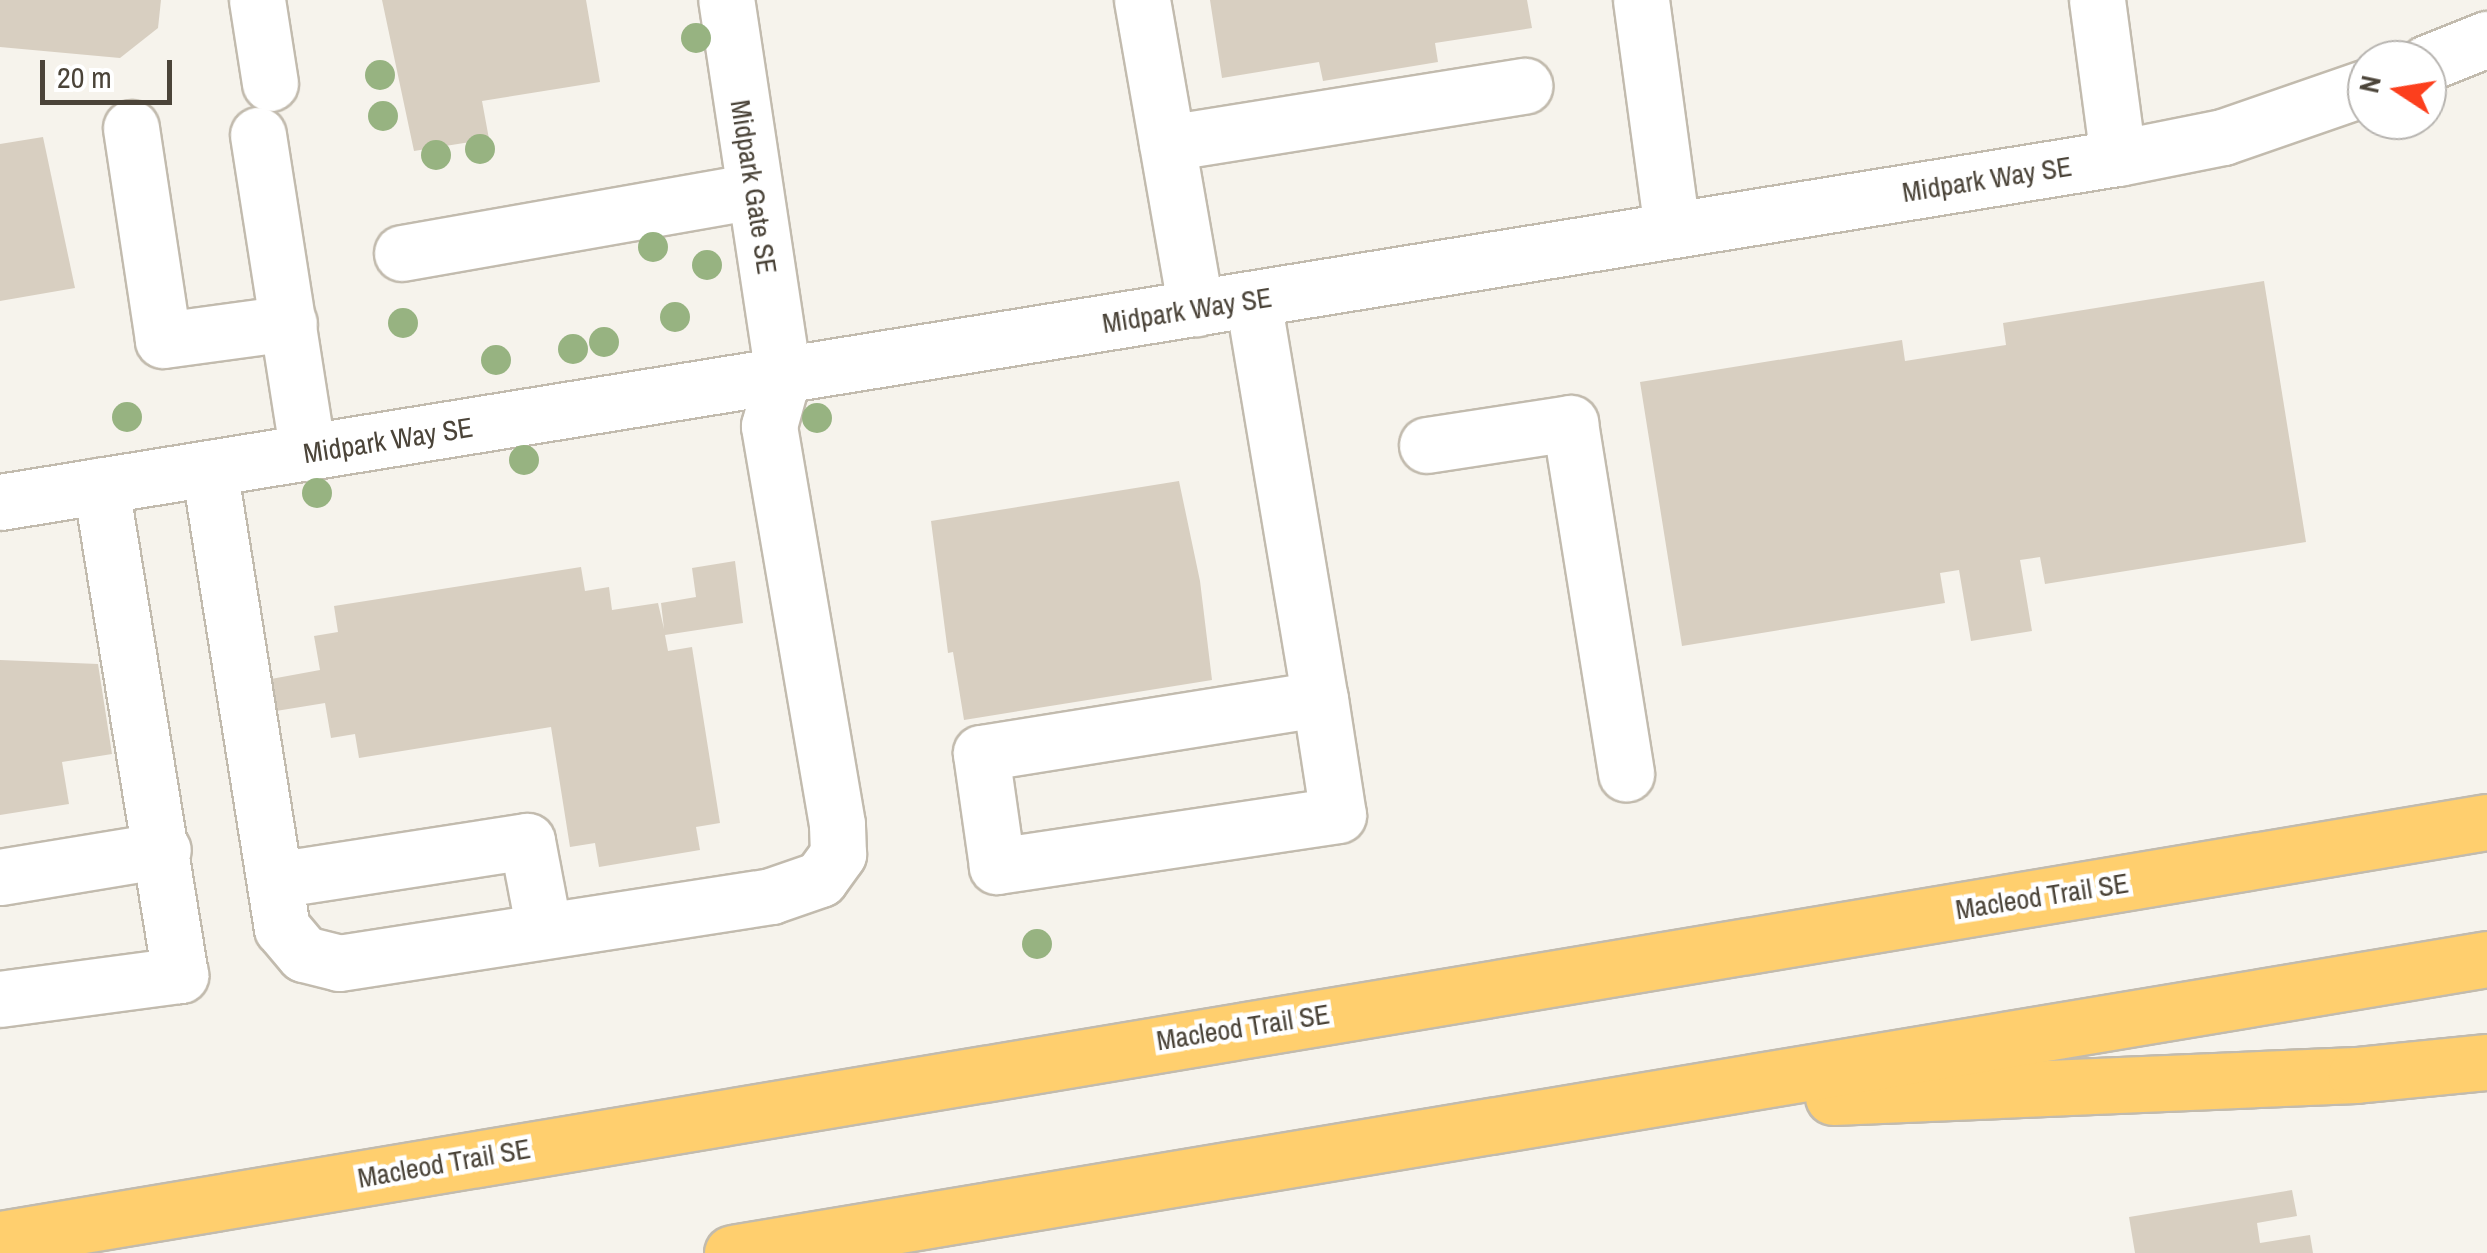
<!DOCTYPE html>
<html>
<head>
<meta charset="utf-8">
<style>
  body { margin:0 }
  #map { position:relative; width:2487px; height:1253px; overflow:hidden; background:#f6f3ec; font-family:"Archivo Narrow",sans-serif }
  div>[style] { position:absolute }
  .building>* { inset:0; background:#d8cfc1 }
  .roads { filter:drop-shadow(2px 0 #c2bbae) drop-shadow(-2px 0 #c2bbae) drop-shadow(0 2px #c2bbae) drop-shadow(0 -2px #c2bbae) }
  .minor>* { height:55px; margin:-27.5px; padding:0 27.5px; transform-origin:27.5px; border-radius:27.5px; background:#fff }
  .highway>* { height:55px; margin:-27.5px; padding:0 27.5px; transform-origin:27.5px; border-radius:27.5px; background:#ffcf6e }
  .trees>* { width:30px; height:30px; margin:-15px; border-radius:50%; background:#97b381 }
  span { translate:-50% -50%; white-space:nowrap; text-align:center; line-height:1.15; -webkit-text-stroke:9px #fff; paint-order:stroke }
  .street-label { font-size:28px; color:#4b4439 }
  .north { position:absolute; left:2347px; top:40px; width:100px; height:100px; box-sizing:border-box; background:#fff; border:2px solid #b7b4b0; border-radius:50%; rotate:282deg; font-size:28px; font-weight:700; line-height:40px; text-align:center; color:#4b4439 }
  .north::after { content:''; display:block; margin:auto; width:35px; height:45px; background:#fc3f1d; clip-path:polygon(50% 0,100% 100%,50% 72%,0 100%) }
  .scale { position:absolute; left:40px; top:60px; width:132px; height:45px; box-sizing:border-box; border:5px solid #4b4439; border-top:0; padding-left:12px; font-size:30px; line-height:35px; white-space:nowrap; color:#4b4439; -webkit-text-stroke:8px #fff; paint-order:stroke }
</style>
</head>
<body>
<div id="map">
  <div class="building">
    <i style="clip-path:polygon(0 0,161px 0,158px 28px,120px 58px,0 47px)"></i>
    <i style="clip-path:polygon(382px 0,586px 0,600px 82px,482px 101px,489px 139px,414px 151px)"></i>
    <i style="clip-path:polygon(1210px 0,1527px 0,1532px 28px,1435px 43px,1438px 62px,1323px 81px,1319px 62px,1222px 78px)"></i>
    <i style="clip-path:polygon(43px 137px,75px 288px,0 301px,0 144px)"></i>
    <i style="clip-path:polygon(2264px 281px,2306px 542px,2045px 584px,2040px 557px,2020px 560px,2032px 631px,1971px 641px,1959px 570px,1940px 573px,1945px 603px,1682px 646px,1640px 382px,1902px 340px,1905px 361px,2006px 345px,2003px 323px)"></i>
    <i style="clip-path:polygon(1179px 481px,1200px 581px,1212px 680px,964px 720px,953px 652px,948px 653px,931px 521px)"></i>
    <i style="clip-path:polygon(735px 561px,743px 623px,665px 635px,668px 651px,692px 647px,720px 823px,696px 827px,700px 850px,599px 867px,595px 843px,570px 847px,551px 727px,359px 758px,355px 734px,331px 738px,325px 703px,276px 711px,271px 679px,320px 670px,314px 636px,338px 632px,334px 606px,581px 567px,585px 591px,609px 587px,612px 610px,658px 603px,664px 629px,661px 603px,696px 597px,692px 568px)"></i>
    <i style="clip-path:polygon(0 660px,98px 664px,112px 754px,62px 762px,69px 804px,0 815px)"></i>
    <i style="clip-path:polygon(2292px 1190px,2297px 1216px,2257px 1223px,2260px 1243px,2310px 1235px,2313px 1253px,2135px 1253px,2129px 1217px)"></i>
  </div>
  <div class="roads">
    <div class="minor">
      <i style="left:257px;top:0;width:84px;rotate:81.1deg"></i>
      <i style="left:1142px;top:0;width:313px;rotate:80.1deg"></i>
      <i style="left:1641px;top:0;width:232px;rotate:82.3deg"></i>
      <i style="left:2097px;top:0;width:159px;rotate:82.4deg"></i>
      <i style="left:2427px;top:63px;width:65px;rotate:-21.8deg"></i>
      <i style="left:131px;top:128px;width:214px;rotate:81.4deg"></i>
      <i style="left:163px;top:340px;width:127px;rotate:-7.7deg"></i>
      <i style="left:258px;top:135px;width:322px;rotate:81.1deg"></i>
      <i style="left:1167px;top:143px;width:362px;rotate:-9.1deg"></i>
      <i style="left:402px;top:253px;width:358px;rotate:-10deg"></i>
      <i style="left:1253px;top:300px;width:405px;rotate:80.5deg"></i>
      <i style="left:1320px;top:699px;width:117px;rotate:81.2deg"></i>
      <i style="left:1338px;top:815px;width:345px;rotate:171.5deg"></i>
      <i style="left:997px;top:866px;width:114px;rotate:-98.1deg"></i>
      <i style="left:981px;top:753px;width:343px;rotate:-9.1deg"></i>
      <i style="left:1427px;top:445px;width:145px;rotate:-8.7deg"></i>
      <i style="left:1570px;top:423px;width:355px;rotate:80.9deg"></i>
      <i style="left:209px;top:468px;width:466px;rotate:81deg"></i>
      <i style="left:282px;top:928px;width:34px;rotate:50deg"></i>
      <i style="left:304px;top:954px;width:36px;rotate:14deg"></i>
      <i style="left:339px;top:963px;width:437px;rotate:-8.8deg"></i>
      <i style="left:771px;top:896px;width:52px;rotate:-19.1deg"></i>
      <i style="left:820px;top:879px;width:31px;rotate:-54deg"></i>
      <i style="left:838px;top:854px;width:30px;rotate:-92deg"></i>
      <i style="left:837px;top:824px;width:404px;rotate:-99.7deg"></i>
      <i style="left:769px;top:426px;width:53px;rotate:-74.6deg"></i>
      <i style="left:783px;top:375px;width:379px;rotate:-98.6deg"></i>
      <i style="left:0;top:502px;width:2146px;rotate:-9.23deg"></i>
      <i style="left:2118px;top:158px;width:107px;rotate:-11.3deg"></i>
      <i style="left:2223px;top:137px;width:152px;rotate:-19.1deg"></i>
      <i style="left:0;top:877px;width:165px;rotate:-9.4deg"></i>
      <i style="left:275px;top:880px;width:255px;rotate:-8.8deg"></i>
      <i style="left:527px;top:841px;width:91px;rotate:79.2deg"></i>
      <i style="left:0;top:999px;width:182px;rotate:-7.6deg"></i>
      <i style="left:180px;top:975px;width:496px;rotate:-99.2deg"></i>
    </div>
    <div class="highway">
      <i style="left:1833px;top:1097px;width:523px;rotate:-2.41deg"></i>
      <i style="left:2356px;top:1075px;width:132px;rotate:-5.7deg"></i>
      <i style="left:0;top:1239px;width:2522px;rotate:-9.52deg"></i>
      <i style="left:732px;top:1253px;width:1779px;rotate:-9.51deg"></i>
    </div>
  </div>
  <div class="trees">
    <i style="left:696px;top:38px"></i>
    <i style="left:380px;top:75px"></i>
    <i style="left:383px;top:116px"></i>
    <i style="left:480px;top:149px"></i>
    <i style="left:436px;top:155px"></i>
    <i style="left:653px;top:247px"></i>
    <i style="left:707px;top:265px"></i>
    <i style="left:675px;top:317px"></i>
    <i style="left:403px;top:323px"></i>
    <i style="left:604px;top:342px"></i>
    <i style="left:573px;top:349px"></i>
    <i style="left:496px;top:360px"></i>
    <i style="left:127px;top:417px"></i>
    <i style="left:817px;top:418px"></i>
    <i style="left:524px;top:460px"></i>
    <i style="left:317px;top:493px"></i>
    <i style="left:1037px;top:944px"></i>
  </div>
  <div class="street-label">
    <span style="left:1987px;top:179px;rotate:-9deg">Midpark Way SE</span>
    <span style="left:754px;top:187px;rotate:81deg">Midpark Gate SE</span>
    <span style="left:1187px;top:310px;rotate:-9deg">Midpark Way SE</span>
    <span style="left:388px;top:440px;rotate:-9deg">Midpark Way SE</span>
    <span style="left:2042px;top:896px;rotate:-9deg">Macleod Trail SE</span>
    <span style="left:1243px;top:1027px;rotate:-9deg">Macleod Trail SE</span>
    <span style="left:444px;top:1163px;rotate:-10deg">Macleod Trail SE</span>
  </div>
  <div class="north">N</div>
  <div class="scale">20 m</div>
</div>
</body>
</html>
